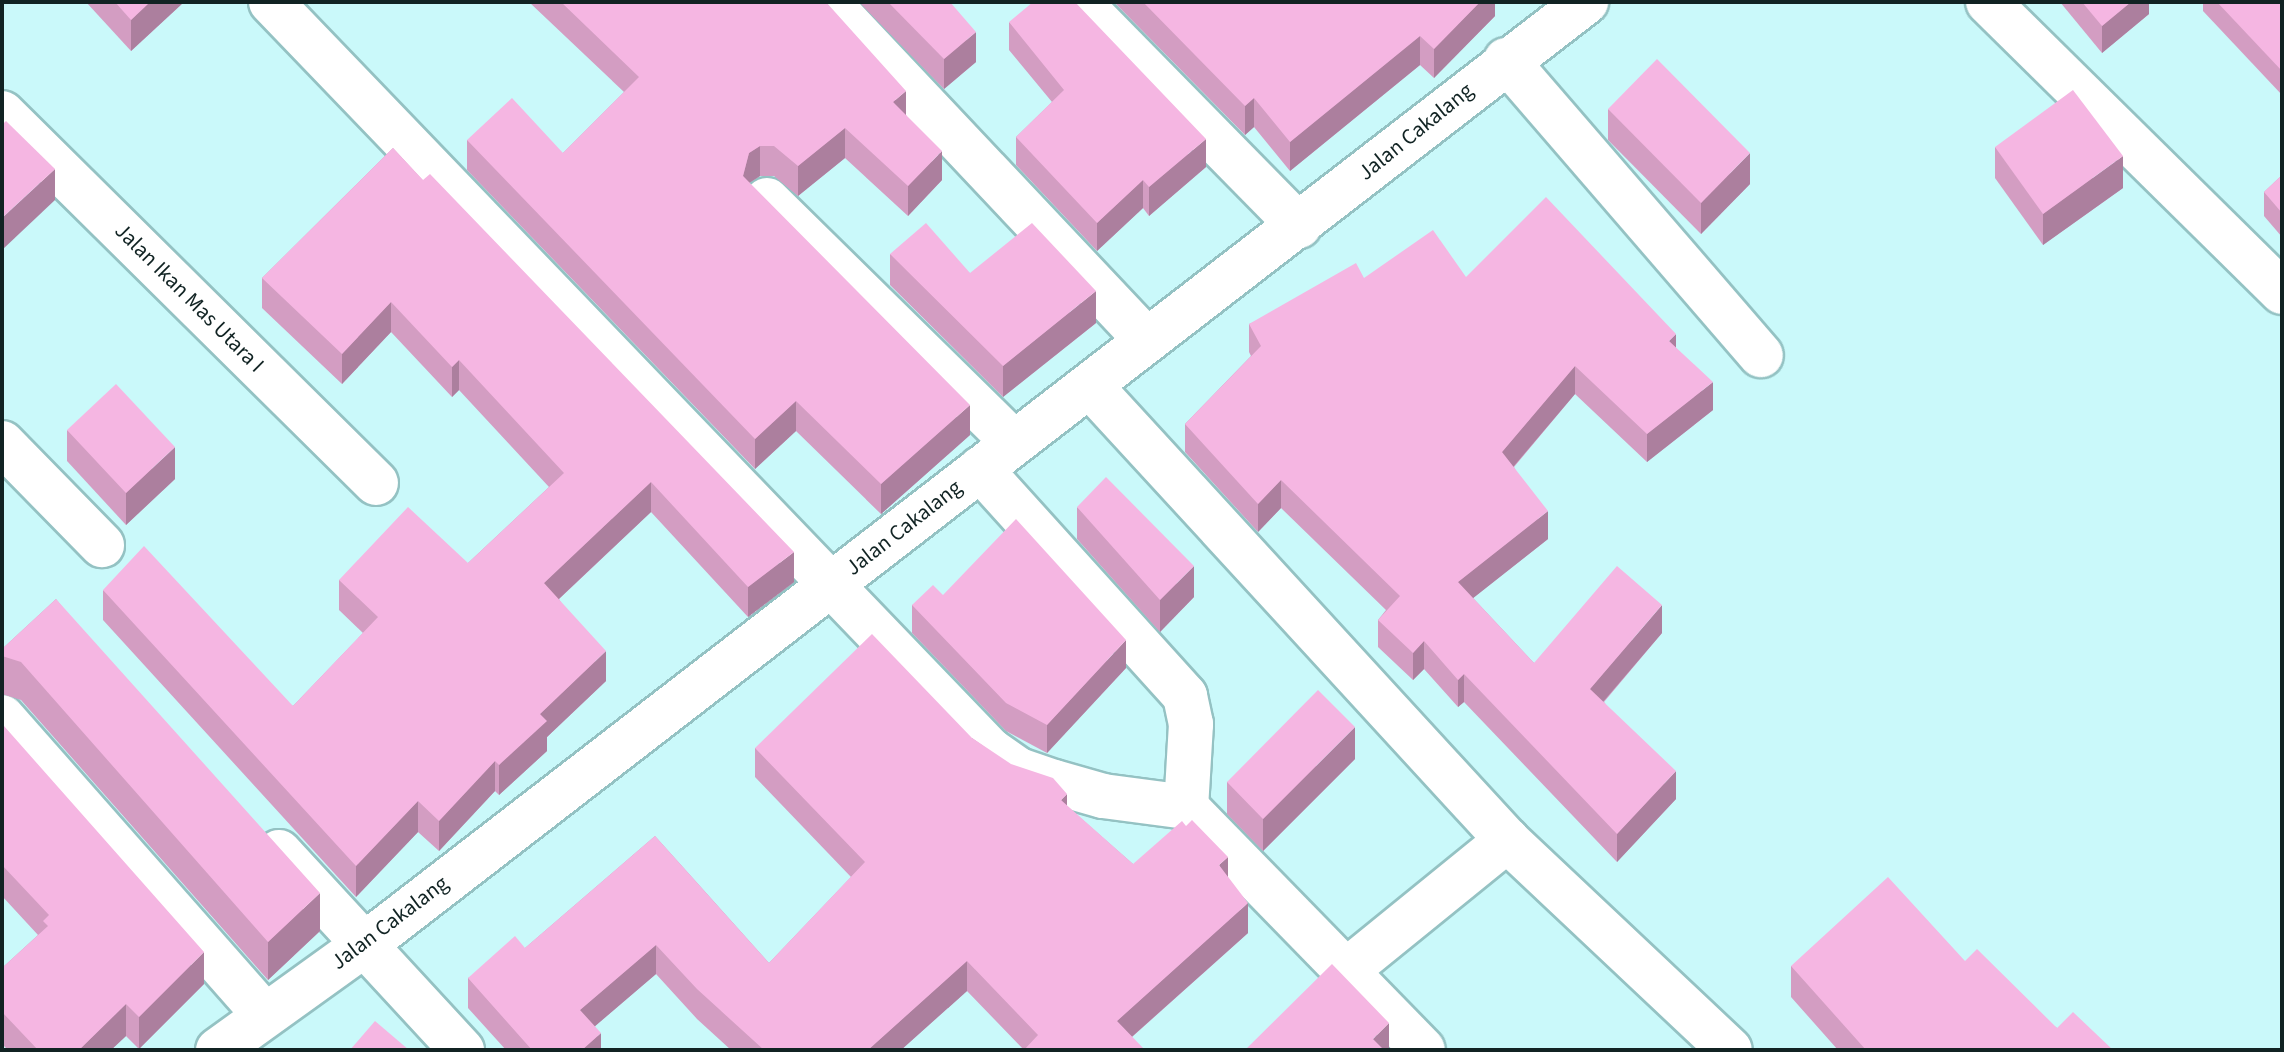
<!DOCTYPE html>
<html>
<head>
<meta charset="utf-8">
<style>
  body { margin:0 }
  #map { position:relative; width:2284px; height:1052px; overflow:hidden; background:#caf9fa; font-family:"Source Sans 3",sans-serif }
  div>[style] { position:absolute }
  .roads { filter:drop-shadow(2px 0 #94c2c3) drop-shadow(-2px 0 #94c2c3) drop-shadow(0 2px #94c2c3) drop-shadow(0 -2px #94c2c3) }
  .street>* { height:44px; margin:-22px; padding:0 22px; transform-origin:22px; border-radius:22px; background:#fff }
  .secondary>* { height:44px; margin:-22px; padding:0 22px; transform-origin:22px; border-radius:22px; background:#fff }
  .wall>* { inset:0; background:#d39dc2 }
  .shaded-wall>* { inset:0; background:#ac7f9e }
  .building>* { inset:0; background:#f5b6e2 }
  span { translate:-50% -50%; white-space:nowrap; text-align:center; line-height:1.15; -webkit-text-stroke:8px #fff; paint-order:stroke }
  .street-label { font-size:22px; color:#112323 }
  .frame { position:absolute; inset:0; border:4px solid #112323; pointer-events:none }
</style>
</head>
<body>
<div id="map">
  <div class="roads">
    <div class="street">
      <i style="left:271px;top:2px;width:1038px;rotate:46.13deg"></i>
      <i style="left:990px;top:750px;width:35px;rotate:35deg"></i>
      <i style="left:1019px;top:770px;width:37px;rotate:19deg"></i>
      <i style="left:1054px;top:782px;width:51px;rotate:15.9deg"></i>
      <i style="left:1103px;top:796px;width:84px;rotate:7.5deg"></i>
      <i style="left:1186px;top:807px;width:339px;rotate:45.7deg"></i>
      <i style="left:828px;top:2px;width:465px;rotate:46.7deg"></i>
      <i style="left:1079px;top:2px;width:314px;rotate:45.5deg"></i>
      <i style="left:1988px;top:2px;width:413px;rotate:44.6deg"></i>
      <i style="left:1506px;top:60px;width:390px;rotate:49.2deg"></i>
      <i style="left:2px;top:113px;width:526px;rotate:44.69deg"></i>
      <i style="left:767px;top:200px;width:344px;rotate:44.5deg"></i>
      <i style="left:1091px;top:387px;width:615px;rotate:47.44deg"></i>
      <i style="left:1507px;top:840px;width:306px;rotate:43.3deg"></i>
      <i style="left:2px;top:443px;width:143px;rotate:45.6deg"></i>
      <i style="left:980px;top:469px;width:306px;rotate:47.9deg"></i>
      <i style="left:1185px;top:696px;width:29px;rotate:78deg"></i>
      <i style="left:1191px;top:724px;width:83px;rotate:93.4deg"></i>
      <i style="left:2px;top:717px;width:396px;rotate:48.6deg"></i>
      <i style="left:279px;top:852px;width:270px;rotate:47.3deg"></i>
      <i style="left:1346px;top:971px;width:208px;rotate:-39.1deg"></i>
    </div>
    <div class="secondary">
      <i style="left:218px;top:1050px;width:180px;rotate:-35.7deg"></i>
      <i style="left:364px;top:945px;width:1544px;rotate:-37.66deg"></i>
    </div>
  </div>
  <div class="wall">
    <i style="clip-path:polygon(86px 2px,184px 2px,131px 51px)"></i>
    <i style="clip-path:polygon(529px 2px,826px 2px,906px 115px,942px 180px,908px 216px,845px 158px,798px 196px,774px 176px,760px 176px,749px 183px,970px 435px,881px 514px,796px 431px,755px 469px,467px 170px,467px 140px,563px 153px,624px 92px)"></i>
    <i style="clip-path:polygon(859px 2px,950px 2px,976px 62px,944px 89px)"></i>
    <i style="clip-path:polygon(1114px 2px,1495px 2px,1495px 16px,1434px 78px,1420px 65px,1290px 171px,1254px 127px,1245px 135px)"></i>
    <i style="clip-path:polygon(2060px 2px,2149px 2px,2149px 14px,2102px 53px)"></i>
    <i style="clip-path:polygon(2203px 2px,2282px 2px,2282px 95px,2203px 11px)"></i>
    <i style="clip-path:polygon(1009px 22px,1206px 167px,1149px 216px,1143px 208px,1097px 251px,1016px 165px,1016px 137px,1052px 102px,1009px 50px)"></i>
    <i style="clip-path:polygon(1608px 109px,1750px 184px,1701px 234px,1608px 140px)"></i>
    <i style="clip-path:polygon(1995px 147px,2123px 188px,2043px 245px,1995px 178px)"></i>
    <i style="clip-path:polygon(393px 148px,794px 582px,748px 617px,651px 512px,559px 599px,606px 681px,547px 737px,547px 751px,499px 795px,495px 791px,439px 851px,418px 832px,356px 897px,103px 620px,103px 590px,293px 706px,363px 633px,339px 610px,339px 580px,468px 563px,549px 487px,459px 390px,452px 397px,391px 332px,342px 384px,262px 308px,262px 278px)"></i>
    <i style="clip-path:polygon(2282px 175px,2282px 237px,2264px 216px,2264px 192px)"></i>
    <i style="clip-path:polygon(890px 254px,970px 273px,1096px 323px,1003px 397px,890px 285px)"></i>
    <i style="clip-path:polygon(1466px 277px,1676px 348px,1713px 410px,1647px 462px,1575px 394px,1514px 467px,1548px 539px,1473px 598px,1534px 663px,1662px 633px,1604px 702px,1676px 799px,1617px 862px,1464px 702px,1458px 707px,1424px 669px,1413px 680px,1378px 647px,1378px 620px,1386px 610px,1281px 508px,1258px 532px,1185px 452px,1185px 424px,1251px 356px,1249px 352px,1249px 324px,1364px 278px)"></i>
    <i style="clip-path:polygon(67px 430px,175px 479px,126px 525px,67px 461px)"></i>
    <i style="clip-path:polygon(1077px 507px,1194px 597px,1160px 632px,1077px 539px)"></i>
    <i style="clip-path:polygon(943px 595px,1126px 668px,1047px 753px,1006px 731px,912px 633px,912px 605px)"></i>
    <i style="clip-path:polygon(56px 599px,320px 931px,268px 980px,21px 700px,2px 694px,2px 649px)"></i>
    <i style="clip-path:polygon(2px 728px,204px 984px,139px 1049px,126px 1036px,111px 1050px,8px 1050px,2px 1044px,2px 968px,38px 935px,2px 896px)"></i>
    <i style="clip-path:polygon(972px 738px,1067px 806px,1133px 864px,1228px 877px,1248px 933px,1132px 1037px,1024px 1050px,967px 991px,901px 1050px,731px 1050px,697px 1019px,656px 974px,595px 1026px,601px 1050px,506px 1050px,468px 1008px,468px 978px,525px 948px,655px 836px,769px 963px,851px 877px,755px 777px,755px 748px)"></i>
    <i style="clip-path:polygon(1355px 759px,1263px 851px,1227px 814px,1227px 782px)"></i>
    <i style="clip-path:polygon(1965px 961px,2057px 1028px,2113px 1050px,1838px 1050px,1791px 997px,1791px 966px)"></i>
  </div>
  <div class="shaded-wall">
    <i style="clip-path:polygon(150px 2px,184px 2px,131px 51px,131px 20px)"></i>
    <i style="clip-path:polygon(1480px 2px,1495px 2px,1495px 16px,1434px 78px,1434px 49px)"></i>
    <i style="clip-path:polygon(2131px 2px,2149px 2px,2149px 14px,2102px 53px,2102px 26px)"></i>
    <i style="clip-path:polygon(976px 32px,976px 62px,944px 89px,944px 59px)"></i>
    <i style="clip-path:polygon(1420px 36px,1420px 65px,1290px 171px,1290px 142px)"></i>
    <i style="clip-path:polygon(906px 91px,906px 121px,893px 102px)"></i>
    <i style="clip-path:polygon(1254px 98px,1254px 127px,1245px 135px,1245px 106px)"></i>
    <i style="clip-path:polygon(845px 128px,845px 158px,798px 196px,798px 166px)"></i>
    <i style="clip-path:polygon(1206px 139px,1206px 167px,1149px 216px,1149px 187px)"></i>
    <i style="clip-path:polygon(760px 146px,760px 176px,749px 183px,743px 176px,749px 153px)"></i>
    <i style="clip-path:polygon(942px 151px,942px 180px,908px 216px,908px 186px)"></i>
    <i style="clip-path:polygon(1750px 153px,1750px 184px,1701px 234px,1701px 203px)"></i>
    <i style="clip-path:polygon(2123px 156px,2123px 188px,2043px 245px,2043px 214px)"></i>
    <i style="clip-path:polygon(55px 169px,55px 200px,2px 250px,2px 218px)"></i>
    <i style="clip-path:polygon(1143px 180px,1143px 208px,1097px 251px,1097px 223px)"></i>
    <i style="clip-path:polygon(1096px 291px,1096px 323px,1003px 397px,1003px 366px)"></i>
    <i style="clip-path:polygon(391px 302px,391px 332px,342px 384px,342px 354px)"></i>
    <i style="clip-path:polygon(1676px 334px,1676px 362px,1669px 341px)"></i>
    <i style="clip-path:polygon(459px 360px,459px 390px,452px 397px,452px 367px)"></i>
    <i style="clip-path:polygon(1575px 366px,1575px 394px,1502px 480px,1502px 452px)"></i>
    <i style="clip-path:polygon(1713px 382px,1713px 410px,1647px 462px,1647px 434px)"></i>
    <i style="clip-path:polygon(796px 401px,796px 431px,755px 469px,755px 439px)"></i>
    <i style="clip-path:polygon(970px 405px,970px 435px,881px 514px,881px 484px)"></i>
    <i style="clip-path:polygon(175px 447px,175px 479px,126px 525px,126px 493px)"></i>
    <i style="clip-path:polygon(1281px 480px,1281px 508px,1258px 532px,1258px 504px)"></i>
    <i style="clip-path:polygon(651px 482px,651px 512px,544px 613px,544px 583px)"></i>
    <i style="clip-path:polygon(1548px 511px,1548px 539px,1458px 610px,1458px 582px)"></i>
    <i style="clip-path:polygon(794px 552px,794px 582px,748px 617px,748px 587px)"></i>
    <i style="clip-path:polygon(1194px 566px,1194px 597px,1160px 632px,1160px 600px)"></i>
    <i style="clip-path:polygon(1662px 605px,1662px 633px,1590px 717px,1590px 689px)"></i>
    <i style="clip-path:polygon(1126px 640px,1126px 668px,1047px 753px,1047px 725px)"></i>
    <i style="clip-path:polygon(1424px 641px,1424px 669px,1413px 680px,1413px 653px)"></i>
    <i style="clip-path:polygon(606px 651px,606px 681px,547px 737px,547px 751px,499px 795px,499px 765px,540px 714px)"></i>
    <i style="clip-path:polygon(1464px 674px,1464px 702px,1458px 707px,1458px 680px)"></i>
    <i style="clip-path:polygon(1355px 727px,1355px 759px,1263px 851px,1263px 819px)"></i>
    <i style="clip-path:polygon(495px 761px,495px 791px,439px 851px,439px 821px)"></i>
    <i style="clip-path:polygon(1676px 771px,1676px 799px,1617px 862px,1617px 834px)"></i>
    <i style="clip-path:polygon(1067px 794px,1067px 823px,1061px 800px)"></i>
    <i style="clip-path:polygon(418px 801px,418px 832px,356px 897px,356px 866px)"></i>
    <i style="clip-path:polygon(1228px 857px,1228px 886px,1219px 865px)"></i>
    <i style="clip-path:polygon(320px 893px,320px 931px,268px 980px,268px 942px)"></i>
    <i style="clip-path:polygon(1248px 903px,1248px 933px,1117px 1050px,1117px 1021px)"></i>
    <i style="clip-path:polygon(656px 945px,656px 974px,580px 1039px,580px 1010px)"></i>
    <i style="clip-path:polygon(204px 952px,204px 984px,139px 1049px,139px 1017px)"></i>
    <i style="clip-path:polygon(967px 961px,967px 991px,901px 1050px,868px 1050px)"></i>
    <i style="clip-path:polygon(126px 1004px,126px 1036px,111px 1050px,79px 1050px)"></i>
    <i style="clip-path:polygon(1389px 1023px,1389px 1050px,1373px 1050px,1373px 1039px)"></i>
    <i style="clip-path:polygon(601px 1033px,601px 1050px,582px 1050px)"></i>
  </div>
  <div class="building">
    <i style="clip-path:polygon(115px 2px,150px 2px,131px 20px)"></i>
    <i style="clip-path:polygon(561px 2px,826px 2px,906px 91px,893px 102px,942px 151px,908px 186px,845px 128px,798px 166px,774px 146px,760px 146px,749px 153px,743px 176px,970px 405px,881px 484px,796px 401px,755px 439px,467px 140px,512px 98px,563px 153px,639px 77px)"></i>
    <i style="clip-path:polygon(888px 2px,950px 2px,976px 32px,944px 59px)"></i>
    <i style="clip-path:polygon(1033px 2px,1075px 2px,1206px 139px,1149px 187px,1143px 180px,1097px 223px,1016px 137px,1064px 90px,1009px 22px)"></i>
    <i style="clip-path:polygon(1143px 2px,1480px 2px,1434px 49px,1420px 36px,1290px 142px,1254px 98px,1245px 106px)"></i>
    <i style="clip-path:polygon(2082px 2px,2131px 2px,2102px 26px)"></i>
    <i style="clip-path:polygon(2217px 2px,2282px 2px,2282px 71px)"></i>
    <i style="clip-path:polygon(1657px 59px,1750px 153px,1701px 203px,1608px 109px)"></i>
    <i style="clip-path:polygon(2073px 90px,2123px 156px,2043px 214px,1995px 147px)"></i>
    <i style="clip-path:polygon(6px 121px,55px 169px,2px 218px,2px 125px)"></i>
    <i style="clip-path:polygon(393px 148px,423px 180px,430px 174px,794px 552px,748px 587px,651px 482px,544px 583px,606px 651px,540px 714px,547px 721px,499px 765px,495px 761px,439px 821px,418px 801px,356px 866px,103px 590px,144px 546px,293px 706px,378px 617px,339px 580px,408px 507px,468px 563px,564px 473px,459px 360px,452px 367px,391px 302px,342px 354px,262px 278px)"></i>
    <i style="clip-path:polygon(2282px 175px,2282px 213px,2264px 192px)"></i>
    <i style="clip-path:polygon(1546px 197px,1676px 334px,1669px 341px,1713px 382px,1647px 434px,1575px 366px,1502px 452px,1548px 511px,1458px 582px,1534px 663px,1617px 566px,1662px 605px,1590px 689px,1676px 771px,1617px 834px,1464px 674px,1458px 680px,1424px 641px,1413px 653px,1378px 620px,1400px 596px,1281px 480px,1258px 504px,1185px 424px,1261px 346px,1249px 324px,1356px 263px,1364px 278px,1433px 230px,1466px 277px)"></i>
    <i style="clip-path:polygon(926px 223px,970px 273px,1032px 223px,1096px 291px,1003px 366px,890px 254px)"></i>
    <i style="clip-path:polygon(116px 384px,175px 447px,126px 493px,67px 430px)"></i>
    <i style="clip-path:polygon(1106px 477px,1194px 566px,1160px 600px,1077px 507px)"></i>
    <i style="clip-path:polygon(1016px 519px,1126px 640px,1047px 725px,1006px 703px,912px 605px,933px 585px,943px 595px)"></i>
    <i style="clip-path:polygon(56px 599px,320px 893px,268px 942px,21px 662px,2px 656px,2px 649px)"></i>
    <i style="clip-path:polygon(872px 634px,972px 738px,1011px 764px,1053px 778px,1067px 794px,1061px 800px,1133px 864px,1182px 821px,1186px 826px,1192px 820px,1228px 857px,1219px 865px,1248px 903px,1117px 1021px,1145px 1050px,1024px 1050px,1038px 1035px,967px 961px,868px 1050px,764px 1050px,697px 989px,656px 945px,580px 1010px,601px 1033px,582px 1050px,532px 1050px,468px 978px,515px 936px,525px 948px,655px 836px,769px 963px,865px 862px,755px 748px)"></i>
    <i style="clip-path:polygon(1318px 690px,1355px 727px,1263px 819px,1227px 782px)"></i>
    <i style="clip-path:polygon(4px 726px,204px 952px,139px 1017px,126px 1004px,79px 1050px,38px 1050px,2px 1012px,2px 968px,48px 926px,43px 921px,49px 915px,2px 865px,2px 728px)"></i>
    <i style="clip-path:polygon(1888px 877px,1965px 961px,1977px 949px,2057px 1028px,2073px 1012px,2113px 1050px,1866px 1050px,1791px 966px)"></i>
    <i style="clip-path:polygon(1332px 964px,1389px 1023px,1373px 1039px,1384px 1050px,1245px 1050px)"></i>
    <i style="clip-path:polygon(375px 1021px,409px 1050px,350px 1050px)"></i>
  </div>
  <div class="street-label">
    <span style="left:1416px;top:132px;rotate:-39deg">Jalan Cakalang</span>
    <span style="left:189px;top:298px;rotate:45deg">Jalan Ikan Mas Utara I</span>
    <span style="left:904px;top:528px;rotate:-38deg">Jalan Cakalang</span>
    <span style="left:390px;top:923px;rotate:-37deg">Jalan Cakalang</span>
  </div>
  <div class="frame"></div>
</div>
</body>
</html>
